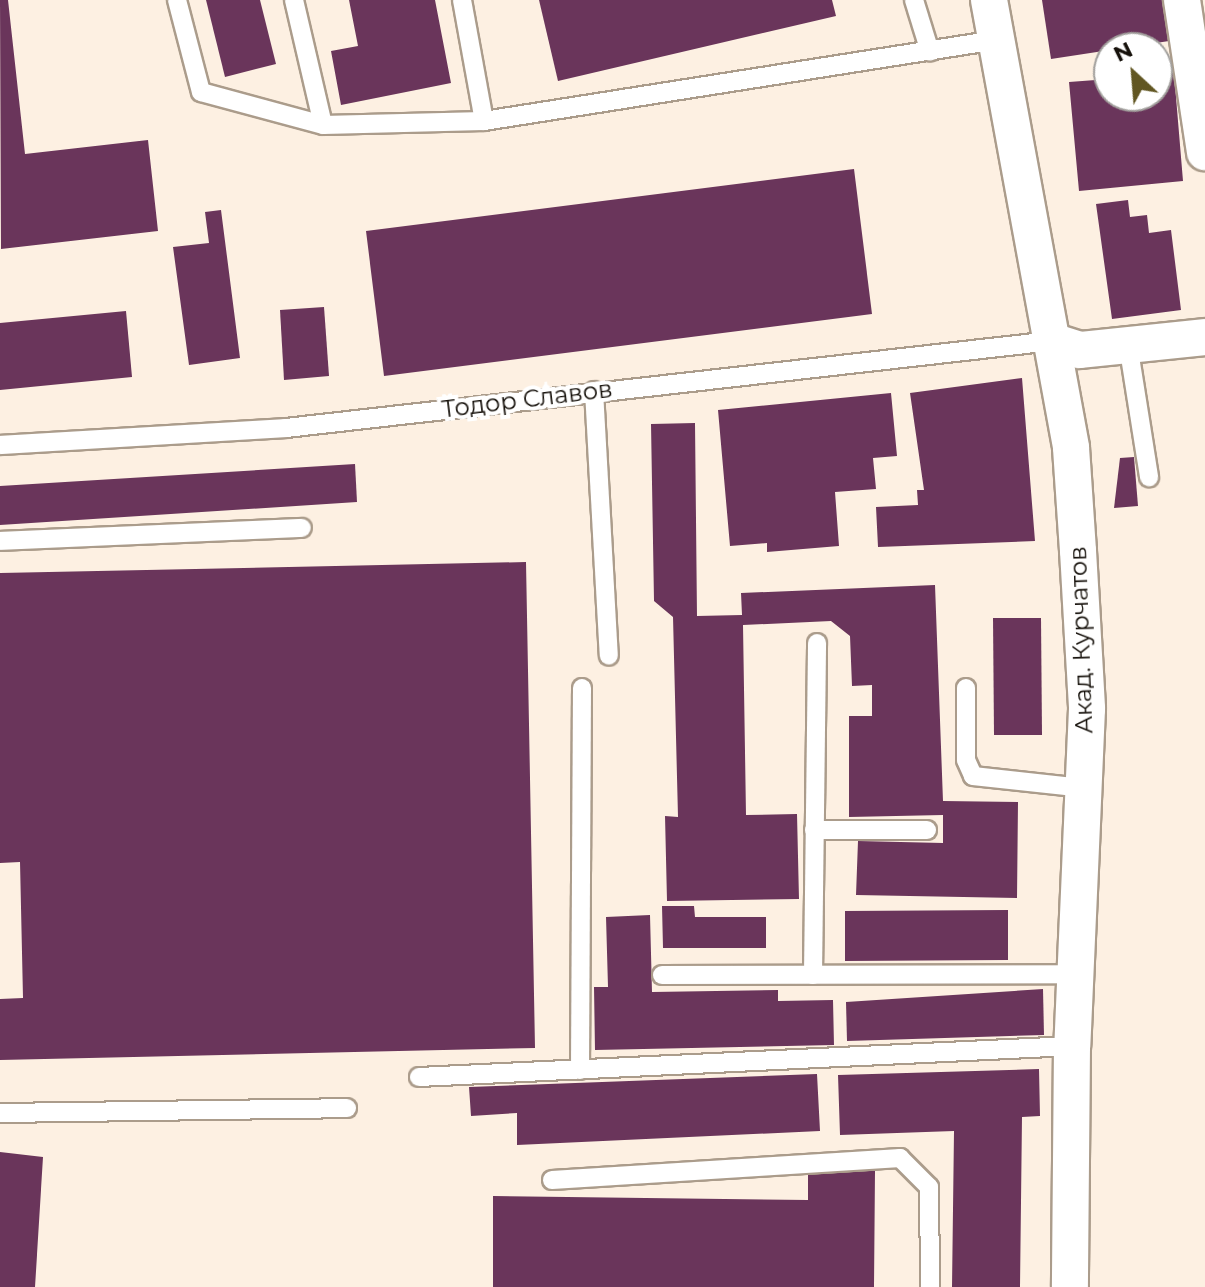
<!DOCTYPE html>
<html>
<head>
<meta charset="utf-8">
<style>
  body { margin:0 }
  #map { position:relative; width:1205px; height:1287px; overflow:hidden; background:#fdf0e2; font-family:Montserrat,sans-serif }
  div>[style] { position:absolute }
  .building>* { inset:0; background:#6a355b }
  .roads { filter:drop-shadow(2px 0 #ab9c8b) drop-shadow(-2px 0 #ab9c8b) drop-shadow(0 2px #ab9c8b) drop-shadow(0 -2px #ab9c8b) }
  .service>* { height:18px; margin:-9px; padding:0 9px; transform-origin:9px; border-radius:9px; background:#fff }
  .minor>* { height:36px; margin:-18px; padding:0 18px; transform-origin:18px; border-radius:18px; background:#fff }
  span { translate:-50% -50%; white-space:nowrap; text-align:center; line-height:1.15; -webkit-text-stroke:8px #fff; paint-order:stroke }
  .street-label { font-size:24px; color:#16110b }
  .north { position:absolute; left:1093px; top:32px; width:80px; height:80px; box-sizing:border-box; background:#fff; border:2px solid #a2a09d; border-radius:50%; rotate:334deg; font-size:22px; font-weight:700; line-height:32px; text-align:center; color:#16110b }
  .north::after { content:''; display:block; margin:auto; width:28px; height:36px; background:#615622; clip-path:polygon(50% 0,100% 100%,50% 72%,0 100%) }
</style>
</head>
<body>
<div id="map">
  <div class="building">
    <i style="clip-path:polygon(0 0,8px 0,25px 154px,148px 140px,158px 231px,1px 249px)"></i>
    <i style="clip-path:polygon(206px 0,260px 0,276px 64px,225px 77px)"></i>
    <i style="clip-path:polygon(349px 0,435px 0,451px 83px,341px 105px,331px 51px,358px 46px)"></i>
    <i style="clip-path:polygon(539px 0,832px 0,836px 16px,558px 81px)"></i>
    <i style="clip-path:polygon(1042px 0,1162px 0,1169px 41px,1051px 59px)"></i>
    <i style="clip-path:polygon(1174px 73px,1183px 181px,1079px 191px,1069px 82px,1109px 79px,1109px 96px,1157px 96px,1157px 74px)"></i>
    <i style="clip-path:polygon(854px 169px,872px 314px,384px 376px,366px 231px)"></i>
    <i style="clip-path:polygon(1128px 200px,1130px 217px,1147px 215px,1149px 233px,1171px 230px,1181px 310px,1112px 319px,1096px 204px)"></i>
    <i style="clip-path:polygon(221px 210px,240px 358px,189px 365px,173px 247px,209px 243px,205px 212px)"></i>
    <i style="clip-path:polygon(324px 307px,329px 376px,284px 380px,280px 310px)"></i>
    <i style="clip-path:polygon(126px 311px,132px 377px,0 390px,0 323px)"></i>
    <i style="clip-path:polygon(1022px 378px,1035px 541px,878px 547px,876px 507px,918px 505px,917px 490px,924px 490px,910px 393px)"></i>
    <i style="clip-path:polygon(891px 393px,897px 456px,873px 458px,876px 489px,835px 492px,839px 546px,767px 552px,767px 543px,730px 546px,718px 410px)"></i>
    <i style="clip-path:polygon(695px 423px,697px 616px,742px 615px,741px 593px,935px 585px,943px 801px,1018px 802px,1017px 898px,856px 895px,858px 841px,943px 843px,943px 815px,849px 817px,849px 716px,872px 716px,872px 685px,852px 686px,850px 636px,831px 621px,743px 625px,746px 815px,797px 814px,799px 899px,667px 901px,665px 816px,678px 817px,673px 617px,654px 601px,651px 424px)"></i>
    <i style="clip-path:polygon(1134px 457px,1138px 506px,1114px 508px,1120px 458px)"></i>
    <i style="clip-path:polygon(355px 464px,357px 502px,0 525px,0 486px)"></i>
    <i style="clip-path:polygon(526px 562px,535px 1048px,0 1060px,0 999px,23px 998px,20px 862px,0 863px,0 573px)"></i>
    <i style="clip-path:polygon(993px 618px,1041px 618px,1042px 735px,994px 735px)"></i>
    <i style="clip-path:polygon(662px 906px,694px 906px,695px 917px,766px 917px,766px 948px,663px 948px)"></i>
    <i style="clip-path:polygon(1008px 910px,1008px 960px,845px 961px,845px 911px)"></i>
    <i style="clip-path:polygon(650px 915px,652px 992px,778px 990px,778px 1001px,833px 1000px,834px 1045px,595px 1050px,594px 987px,608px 987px,606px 917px)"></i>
    <i style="clip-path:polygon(1043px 989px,1044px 1035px,847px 1041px,846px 1002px)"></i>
    <i style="clip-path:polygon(1039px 1069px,1040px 1116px,1022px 1117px,1020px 1287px,952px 1287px,954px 1131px,840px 1135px,838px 1075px)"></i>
    <i style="clip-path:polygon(817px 1074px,820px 1131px,517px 1145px,517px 1113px,471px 1116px,469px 1087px)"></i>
    <i style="clip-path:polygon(0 1152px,43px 1157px,35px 1287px,0 1287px)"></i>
    <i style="clip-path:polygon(808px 1171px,875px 1171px,874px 1287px,493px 1287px,493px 1196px,808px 1200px)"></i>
  </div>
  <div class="roads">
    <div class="service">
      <i style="left:177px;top:0;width:95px;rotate:75.4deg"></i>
      <i style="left:201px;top:92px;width:126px;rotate:15.1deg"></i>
      <i style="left:323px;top:125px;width:161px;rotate:-1.4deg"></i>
      <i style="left:484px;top:121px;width:518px;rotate:-8.99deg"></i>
      <i style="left:294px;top:0;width:128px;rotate:76.9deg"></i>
      <i style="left:462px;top:0;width:123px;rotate:79.7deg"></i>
      <i style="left:914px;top:0;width:54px;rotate:72.9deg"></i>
      <i style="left:1128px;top:344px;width:135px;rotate:81deg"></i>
      <i style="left:594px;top:391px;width:265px;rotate:86.8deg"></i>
      <i style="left:0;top:445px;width:287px;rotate:-3.4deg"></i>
      <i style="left:286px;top:428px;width:771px;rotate:-6.48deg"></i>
      <i style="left:0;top:541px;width:302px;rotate:-2.5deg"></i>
      <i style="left:966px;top:688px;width:72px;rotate:90deg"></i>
      <i style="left:966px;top:760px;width:17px;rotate:66deg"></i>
      <i style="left:973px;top:776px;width:112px;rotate:6.2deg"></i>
      <i style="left:814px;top:830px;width:113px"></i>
      <i style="left:662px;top:975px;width:413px;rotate:-0.1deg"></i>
      <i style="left:813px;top:975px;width:332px;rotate:-89.3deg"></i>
      <i style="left:580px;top:1070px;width:382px;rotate:-89.7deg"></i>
      <i style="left:419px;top:1077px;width:654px;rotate:-2.72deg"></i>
      <i style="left:0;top:1113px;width:347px;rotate:-0.8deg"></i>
      <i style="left:552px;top:1180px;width:349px;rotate:-3.6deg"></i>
      <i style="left:900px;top:1158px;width:41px;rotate:45deg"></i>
      <i style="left:929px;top:1187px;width:100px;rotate:89.4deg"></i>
    </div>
    <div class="minor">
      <i style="left:989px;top:0;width:455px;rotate:79.6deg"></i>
      <i style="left:1071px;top:448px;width:103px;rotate:86.1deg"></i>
      <i style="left:1078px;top:551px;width:158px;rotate:86.7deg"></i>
      <i style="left:1087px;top:709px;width:337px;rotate:92.5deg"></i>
      <i style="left:1072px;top:1046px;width:241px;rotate:90.5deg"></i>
      <i style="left:1182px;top:0;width:154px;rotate:81.4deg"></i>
      <i style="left:1052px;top:341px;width:29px;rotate:18deg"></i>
      <i style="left:1080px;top:350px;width:126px;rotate:-5.9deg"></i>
    </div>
  </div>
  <div class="street-label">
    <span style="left:527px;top:399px;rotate:-7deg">Тодор Славов</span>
    <span style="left:1081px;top:640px;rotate:-92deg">Акад. Курчатов</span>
  </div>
  <div class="north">N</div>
</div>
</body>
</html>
